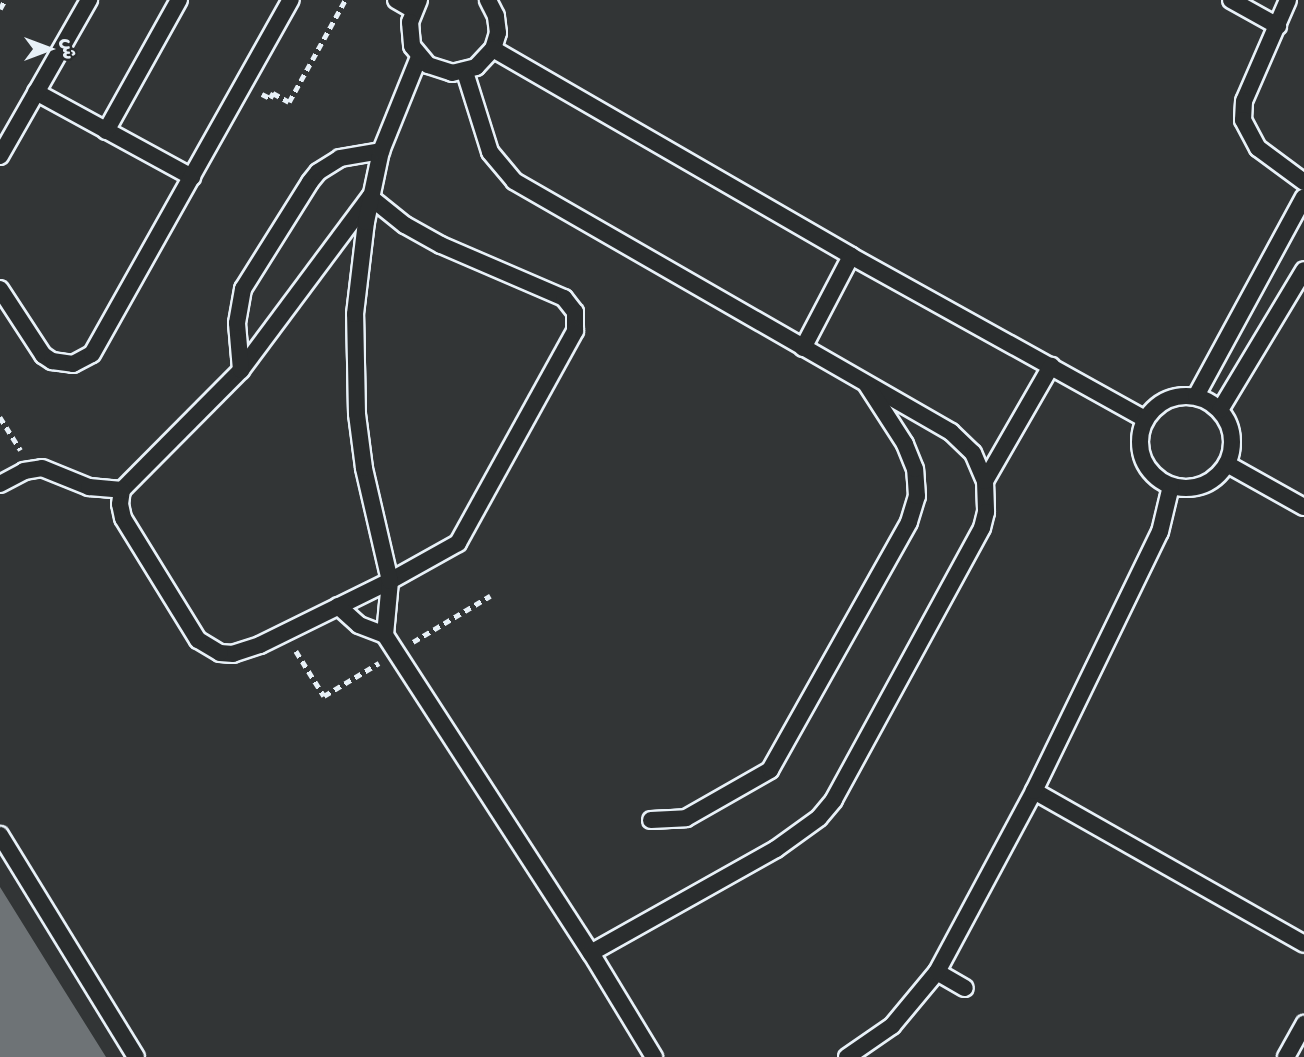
<!DOCTYPE html>
<html>
<head>
<meta charset="utf-8">
<style>
  body { margin:0 }
  #map { position:relative; width:1304px; height:1057px; overflow:hidden; background:#323536; font-family:Delius,"Playpen Sans Arabic",sans-serif }
  div>[style] { position:absolute }
  .water>* { inset:0; background:#6e7376 }
  .path>* { height:4.5px; margin-top:-2.25px; transform-origin:0; background:repeating-linear-gradient(90deg,#e8f1f8 0 7px,transparent 0 12px) }
  .roads { filter:drop-shadow(2px 0 #e8f1f8) drop-shadow(-2px 0 #e8f1f8) drop-shadow(0 2px #e8f1f8) drop-shadow(0 -2px #e8f1f8) }
  .lane>* { height:16px; margin:-8px; padding:0 8px; transform-origin:8px; border-radius:8px; background:#2a2d2e }
  .lane>.ring { margin:-8px; padding:0; box-sizing:content-box; background:none; border:16px solid #2a2d2e; border-radius:50% }
  span { translate:-50% -50%; white-space:nowrap; text-align:center; line-height:1.15; -webkit-text-stroke:5px #2a2d2e; paint-order:stroke }
  .north { position:absolute; left:14px; top:14px; width:70px; height:70px; -webkit-text-stroke:5px #2a2d2e; paint-order:stroke; rotate:90deg; font-size:19px; font-weight:700; line-height:28px; text-align:center; color:#e8f1f8 }
  .north::after { content:''; display:block; margin:auto; width:24px; height:32px; background:#e8f1f8; clip-path:polygon(50% 0,100% 100%,50% 72%,0 100%) }
</style>
</head>
<body>
<div id="map">
  <div class="water">
    <i style="clip-path:polygon(0 887px,64px 990px,106px 1057px,0 1057px)"></i>
  </div>
  <div class="path">
    <i style="left:0;top:9px;width:10px;rotate:-61deg"></i>
    <i style="left:262px;top:94px;width:9px;rotate:27deg"></i>
    <i style="left:270px;top:98px;width:6px;rotate:-59deg"></i>
    <i style="left:273px;top:93px;width:18px;rotate:29deg"></i>
    <i style="left:289px;top:102px;width:116px;rotate:-61.2deg"></i>
    <i style="left:0;top:417px;width:39px;rotate:58deg"></i>
    <i style="left:413px;top:642px;width:90px;rotate:-30.9deg"></i>
    <i style="left:296px;top:651px;width:53px;rotate:58.1deg"></i>
    <i style="left:324px;top:696px;width:64px;rotate:-31deg"></i>
  </div>
  <div class="roads">
    <div class="lane">
      <i style="left:396px;top:0;width:20px;rotate:30deg"></i>
      <i style="left:419px;top:0;width:24px;rotate:112deg"></i>
      <i style="left:410px;top:22px;width:24px;rotate:85deg"></i>
      <i style="left:412px;top:46px;width:25px;rotate:50deg"></i>
      <i style="left:428px;top:65px;width:25px;rotate:18deg"></i>
      <i style="left:452px;top:73px;width:25px;rotate:-14deg"></i>
      <i style="left:476px;top:67px;width:25px;rotate:-47deg"></i>
      <i style="left:493px;top:49px;width:17px;rotate:-73deg"></i>
      <i style="left:498px;top:33px;width:17px;rotate:-97deg"></i>
      <i style="left:496px;top:16px;width:18px;rotate:-117deg"></i>
      <i style="left:1231px;top:0;width:54px;rotate:29deg"></i>
      <i style="left:1288px;top:0;width:110px;rotate:113.5deg"></i>
      <i style="left:1244px;top:101px;width:19px;rotate:93deg"></i>
      <i style="left:1243px;top:120px;width:32px;rotate:62deg"></i>
      <i style="left:1258px;top:148px;width:57px;rotate:36.5deg"></i>
      <i style="left:493px;top:49px;width:414px;rotate:30deg"></i>
      <i style="left:851px;top:256px;width:336px;rotate:29deg"></i>
      <i style="left:465px;top:72px;width:84px;rotate:72.6deg"></i>
      <i style="left:490px;top:152px;width:38px;rotate:50deg"></i>
      <i style="left:514px;top:181px;width:504px;rotate:29.87deg"></i>
      <i style="left:951px;top:432px;width:30px;rotate:44deg"></i>
      <i style="left:973px;top:453px;width:30px;rotate:67deg"></i>
      <i style="left:985px;top:481px;width:31px;rotate:88deg"></i>
      <i style="left:986px;top:512px;width:16px;rotate:104deg"></i>
      <i style="left:982px;top:528px;width:310px;rotate:118.6deg"></i>
      <i style="left:834px;top:800px;width:23px;rotate:130deg"></i>
      <i style="left:819px;top:818px;width:53px;rotate:144.2deg"></i>
      <i style="left:776px;top:849px;width:212px;rotate:150.7deg"></i>
      <i style="left:36px;top:92px;width:178px;rotate:28.6deg"></i>
      <i style="left:106px;top:131px;width:150px;rotate:-60.9deg"></i>
      <i style="left:0;top:156px;width:180px;rotate:-60.3deg"></i>
      <i style="left:370px;top:197px;width:45px;rotate:38.7deg"></i>
      <i style="left:405px;top:225px;width:41px;rotate:29.1deg"></i>
      <i style="left:441px;top:245px;width:134px;rotate:23.3deg"></i>
      <i style="left:564px;top:298px;width:18px;rotate:52deg"></i>
      <i style="left:575px;top:312px;width:19px;rotate:90deg"></i>
      <i style="left:575px;top:331px;width:242px;rotate:118.9deg"></i>
      <i style="left:458px;top:543px;width:78px;rotate:150.8deg"></i>
      <i style="left:390px;top:581px;width:145px;rotate:153.8deg"></i>
      <i style="left:260px;top:645px;width:28px;rotate:162deg"></i>
      <i style="left:233px;top:654px;width:13px;rotate:-176deg"></i>
      <i style="left:220px;top:653px;width:26px;rotate:-149deg"></i>
      <i style="left:198px;top:640px;width:143px;rotate:-121.6deg"></i>
      <i style="left:123px;top:518px;width:14px;rotate:-102deg"></i>
      <i style="left:120px;top:504px;width:14px;rotate:-82deg"></i>
      <i style="left:122px;top:490px;width:169px;rotate:-45.2deg"></i>
      <i style="left:241px;top:370px;width:216px;rotate:-53.3deg"></i>
      <i style="left:0;top:289px;width:79px;rotate:56.9deg"></i>
      <i style="left:43px;top:355px;width:11px;rotate:34deg"></i>
      <i style="left:52px;top:361px;width:21px;rotate:8deg"></i>
      <i style="left:73px;top:364px;width:21px;rotate:-28deg"></i>
      <i style="left:92px;top:354px;width:406px;rotate:-60.7deg"></i>
      <i style="left:803px;top:348px;width:104px;rotate:-62.4deg"></i>
      <i style="left:241px;top:370px;width:47px;rotate:-94.9deg"></i>
      <i style="left:237px;top:323px;width:35px;rotate:-80deg"></i>
      <i style="left:243px;top:289px;width:126px;rotate:-57.9deg"></i>
      <i style="left:310px;top:182px;width:13px;rotate:-51deg"></i>
      <i style="left:318px;top:172px;width:26px;rotate:-32deg"></i>
      <i style="left:340px;top:158px;width:42px;rotate:-9.7deg"></i>
      <i class="ring" style="left:1140px;top:396px;width:76px;height:76px"></i>
      <i style="left:1196px;top:396px;width:226px;rotate:-61.5deg"></i>
      <i style="left:1220px;top:410px;width:163px;rotate:-59deg"></i>
      <i style="left:1227px;top:464px;width:88px;rotate:29.2deg"></i>
      <i style="left:985px;top:481px;width:133px;rotate:-60.1deg"></i>
      <i style="left:0;top:484px;width:27px;rotate:-28deg"></i>
      <i style="left:24px;top:471px;width:18px;rotate:-9deg"></i>
      <i style="left:42px;top:468px;width:51px;rotate:22deg"></i>
      <i style="left:89px;top:487px;width:33px;rotate:5deg"></i>
      <i style="left:338px;top:606px;width:28px;rotate:42deg"></i>
      <i style="left:359px;top:625px;width:28px;rotate:21deg"></i>
      <i style="left:385px;top:635px;width:379px;rotate:57.1deg"></i>
      <i style="left:591px;top:953px;width:122px;rotate:58.8deg"></i>
      <i style="left:385px;top:635px;width:54px;rotate:-84.7deg"></i>
      <i style="left:390px;top:581px;width:116px;rotate:-103deg"></i>
      <i style="left:364px;top:468px;width:54px;rotate:-97.4deg"></i>
      <i style="left:357px;top:414px;width:100px;rotate:-91.1deg"></i>
      <i style="left:355px;top:314px;width:93px;rotate:-83.2deg"></i>
      <i style="left:366px;top:222px;width:73px;rotate:-78.1deg"></i>
      <i style="left:381px;top:151px;width:101px;rotate:-68deg"></i>
      <i style="left:1034px;top:791px;width:310px;rotate:29.5deg"></i>
      <i style="left:651px;top:820px;width:35px;rotate:-3deg"></i>
      <i style="left:686px;top:818px;width:97px;rotate:-29.7deg"></i>
      <i style="left:770px;top:770px;width:284px;rotate:-60.7deg"></i>
      <i style="left:909px;top:522px;width:27px;rotate:-73deg"></i>
      <i style="left:917px;top:496px;width:27px;rotate:-94deg"></i>
      <i style="left:915px;top:469px;width:27px;rotate:-112deg"></i>
      <i style="left:905px;top:444px;width:70px;rotate:-122.8deg"></i>
      <i style="left:0;top:835px;width:260px;rotate:58.5deg"></i>
      <i style="left:937px;top:972px;width:32px;rotate:30deg"></i>
      <i style="left:847px;top:1057px;width:55px;rotate:-34.6deg"></i>
      <i style="left:892px;top:1026px;width:70px;rotate:-50.2deg"></i>
      <i style="left:937px;top:972px;width:205px;rotate:-61.8deg"></i>
      <i style="left:1034px;top:791px;width:288px;rotate:-64.1deg"></i>
      <i style="left:1160px;top:532px;width:47px;rotate:-76.6deg"></i>
      <i style="left:1286px;top:1057px;width:38px;rotate:-61deg"></i>
    </div>
  </div>
  <div class="north">ش</div>
</div>
</body>
</html>
